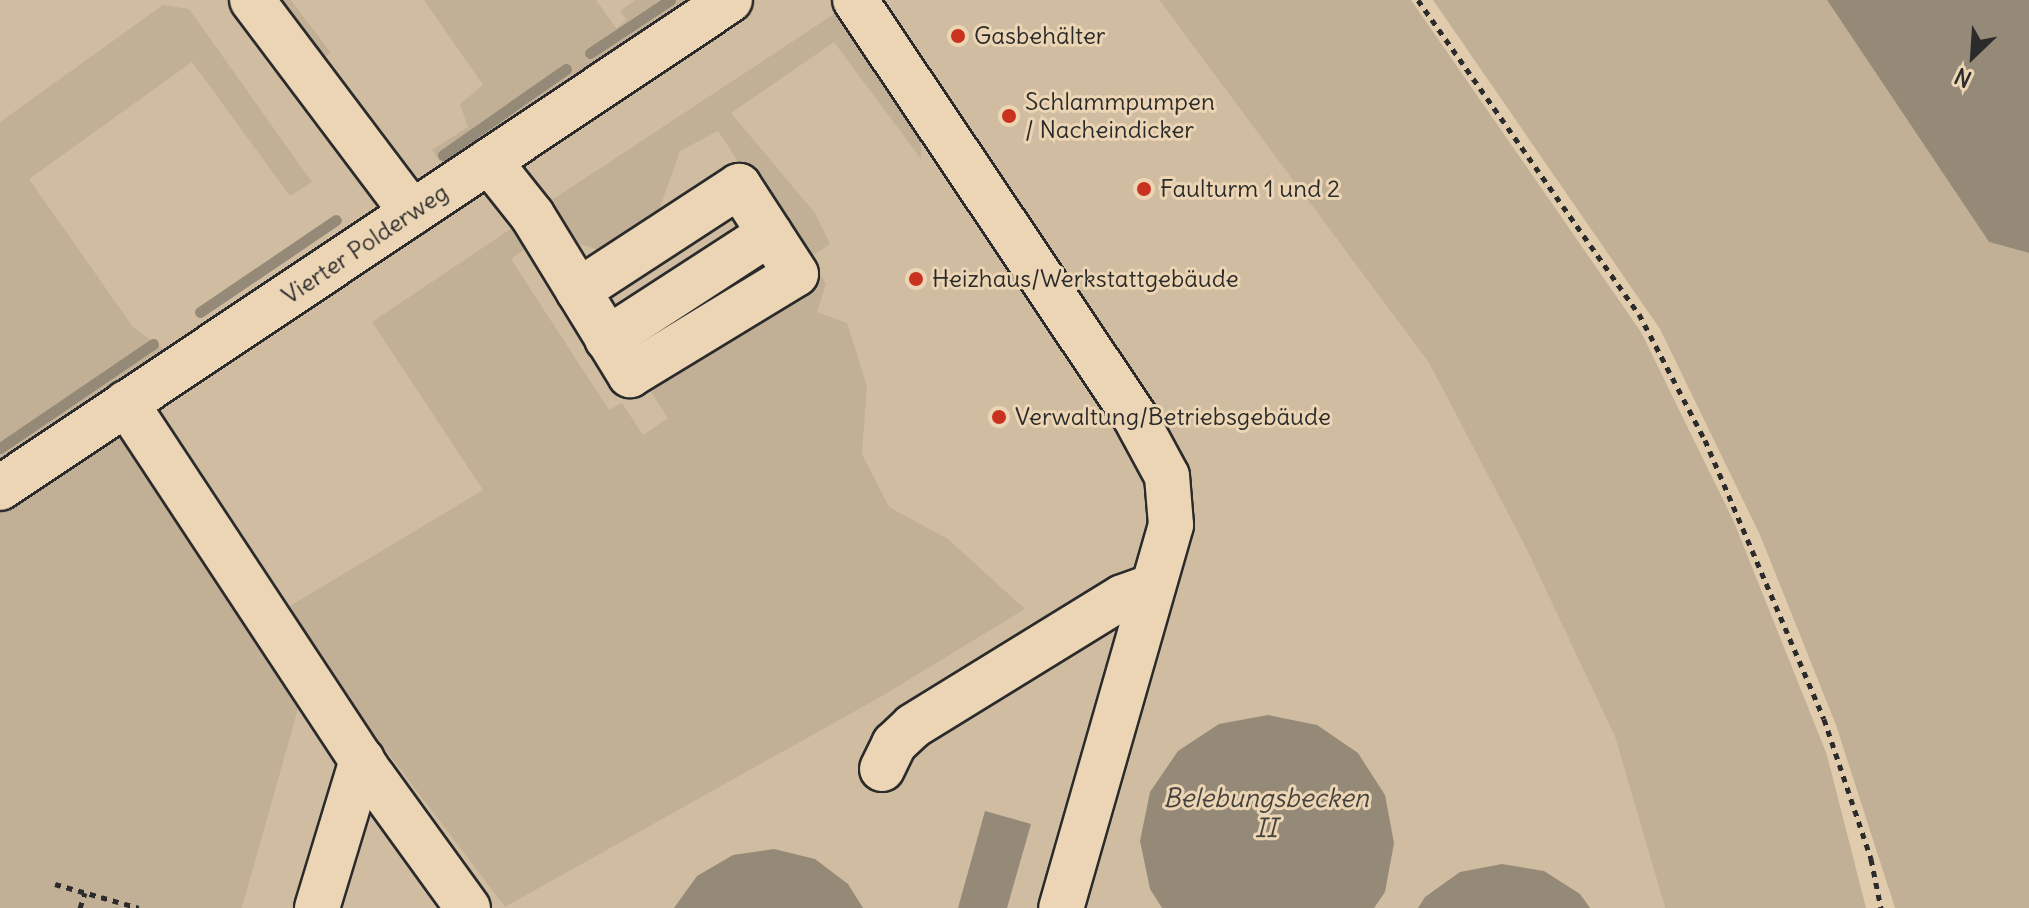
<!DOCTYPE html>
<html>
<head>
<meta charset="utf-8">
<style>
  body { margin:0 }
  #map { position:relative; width:2029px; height:908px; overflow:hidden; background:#e0cbac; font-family:Delius,sans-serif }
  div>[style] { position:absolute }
  .built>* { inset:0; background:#d0bda1 }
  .green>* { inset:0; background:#c1b096 }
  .water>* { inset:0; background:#958a77 }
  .stream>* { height:11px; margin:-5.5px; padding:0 5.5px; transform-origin:5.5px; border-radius:5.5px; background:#958a77 }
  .path>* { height:5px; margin-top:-2.5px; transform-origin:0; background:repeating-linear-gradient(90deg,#2b2b2b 0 6px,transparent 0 12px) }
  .roads { filter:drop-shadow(2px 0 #2b2b2b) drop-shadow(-2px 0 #2b2b2b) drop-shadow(0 2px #2b2b2b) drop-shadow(0 -2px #2b2b2b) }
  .minor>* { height:44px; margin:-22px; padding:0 22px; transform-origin:22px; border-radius:22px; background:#ebd5b4 }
  .dots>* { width:22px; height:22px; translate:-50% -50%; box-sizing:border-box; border:4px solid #ebd5b4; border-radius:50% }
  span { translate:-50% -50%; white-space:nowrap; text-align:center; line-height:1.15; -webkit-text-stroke:6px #ebd5b4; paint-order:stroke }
  .poi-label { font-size:24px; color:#2b2b2b }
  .left { translate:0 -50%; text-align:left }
  .street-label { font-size:24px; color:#2b2b2b }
  .water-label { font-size:26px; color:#46433e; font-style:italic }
  .north { position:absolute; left:1933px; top:16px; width:80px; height:80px; -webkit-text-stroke:6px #ebd5b4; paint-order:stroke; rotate:205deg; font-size:22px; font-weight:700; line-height:32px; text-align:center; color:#2b2b2b }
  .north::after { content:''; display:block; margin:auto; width:28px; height:36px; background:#2b2b2b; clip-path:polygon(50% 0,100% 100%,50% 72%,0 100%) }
</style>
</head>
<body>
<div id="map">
  <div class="built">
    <i style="clip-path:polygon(0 0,712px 0,0 473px)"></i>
    <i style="clip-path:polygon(730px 0,1159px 0,1429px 363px,1526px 548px,1615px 737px,1665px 908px,242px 908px,308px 674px,126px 403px)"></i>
  </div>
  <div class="green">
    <i style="clip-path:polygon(279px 0,291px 0,331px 53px,322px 59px)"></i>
    <i style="clip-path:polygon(424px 0,596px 0,616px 28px,627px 20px,620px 11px,635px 0,712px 0,448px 172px,432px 150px,468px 127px,460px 104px,483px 85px)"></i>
    <i style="clip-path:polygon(1159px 0,1411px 0,1641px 332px,1734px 522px,1827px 755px,1866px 908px,1665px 908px,1615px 737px,1526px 548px,1429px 363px)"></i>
    <i style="clip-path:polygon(1433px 0,1827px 0,1989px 242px,2029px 253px,2029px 908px,1895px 908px,1836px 725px,1760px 535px,1660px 329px)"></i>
    <i style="clip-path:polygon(163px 5px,189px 9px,312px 182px,290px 196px,192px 62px,29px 179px,133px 327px,172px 355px,0 473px,0 122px)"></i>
    <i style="clip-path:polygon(843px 8px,921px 125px,921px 159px,834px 42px,731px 113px,815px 213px,830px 244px,804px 261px,718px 131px,680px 151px,658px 213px,599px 250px,573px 242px,546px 204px)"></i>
    <i style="clip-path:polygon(518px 224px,532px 244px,511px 259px,609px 410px,622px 403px,643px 435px,668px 418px,646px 384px,816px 266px,826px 284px,817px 312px,847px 323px,867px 386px,862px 454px,889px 507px,948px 539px,1025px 609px,882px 696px,505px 907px,334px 682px,290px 606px,483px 490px,372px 322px)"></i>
    <i style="clip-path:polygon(126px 403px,308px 674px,242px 908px,0 908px,0 488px)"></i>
  </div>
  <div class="water">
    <i style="clip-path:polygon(1827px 0,2029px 0,2029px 253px,1989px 242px)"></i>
    <i style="clip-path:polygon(1268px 715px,1317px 725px,1358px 753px,1385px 795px,1394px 843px,1385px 892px,1374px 908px,1162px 908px,1150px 889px,1140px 841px,1150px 792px,1178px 751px,1219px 724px)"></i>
    <i style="clip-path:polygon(985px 811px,1031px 824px,1007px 908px,958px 908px)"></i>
    <i style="clip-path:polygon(774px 849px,815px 859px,848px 884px,863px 908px,674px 908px,697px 876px,733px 855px)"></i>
    <i style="clip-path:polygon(1502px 864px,1544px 871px,1580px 894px,1590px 908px,1418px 908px,1425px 897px,1460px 872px)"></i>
  </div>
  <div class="stream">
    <i style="left:590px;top:53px;width:96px;rotate:-33.5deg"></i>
    <i style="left:443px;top:155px;width:150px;rotate:-35deg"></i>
    <i style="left:200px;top:312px;width:164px;rotate:-34.1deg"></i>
    <i style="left:0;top:448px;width:185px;rotate:-34.2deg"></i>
  </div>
  <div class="path">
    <i style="left:1418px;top:0;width:384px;rotate:54.9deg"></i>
    <i style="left:1639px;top:314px;width:142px;rotate:62.4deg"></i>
    <i style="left:1705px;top:440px;width:303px;rotate:66.9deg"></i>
    <i style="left:1824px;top:719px;width:148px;rotate:71.4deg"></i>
    <i style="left:1871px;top:859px;width:50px;rotate:78.5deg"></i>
    <i style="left:55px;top:884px;width:87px;rotate:15.9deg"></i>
    <i style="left:80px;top:908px;width:16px;rotate:-72deg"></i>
  </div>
  <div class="roads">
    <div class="minor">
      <i style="left:252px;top:0;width:266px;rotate:53deg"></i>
      <i style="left:855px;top:0;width:502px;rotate:56.12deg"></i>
      <i style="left:1135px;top:417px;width:67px;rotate:61.5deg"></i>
      <i style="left:1167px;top:476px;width:49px;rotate:85.3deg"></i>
      <i style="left:1171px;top:525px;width:398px;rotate:106deg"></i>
      <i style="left:489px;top:161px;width:69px;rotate:51.5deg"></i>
      <i style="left:532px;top:215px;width:188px;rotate:58.5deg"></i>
      <i style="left:630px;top:375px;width:194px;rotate:-31.3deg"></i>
      <i style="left:796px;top:274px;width:105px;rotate:-122.9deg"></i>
      <i style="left:739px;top:186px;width:192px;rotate:146.9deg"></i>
      <i style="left:607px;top:339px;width:194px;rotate:-33deg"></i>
      <i style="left:126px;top:403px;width:448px;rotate:56.6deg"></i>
      <i style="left:373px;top:777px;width:162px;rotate:54.1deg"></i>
      <i style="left:0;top:488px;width:878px;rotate:-33.76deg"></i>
      <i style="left:882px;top:769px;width:28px;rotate:-64deg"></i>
      <i style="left:894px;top:744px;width:26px;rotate:-43deg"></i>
      <i style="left:913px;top:726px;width:246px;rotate:-31.6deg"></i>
      <i style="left:1123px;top:597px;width:32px;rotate:-20deg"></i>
      <i style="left:317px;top:908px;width:155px;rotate:-73.1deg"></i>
    </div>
  </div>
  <div class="dots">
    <i style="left:958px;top:36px;background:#c8321e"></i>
    <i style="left:1009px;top:116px;background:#c8321e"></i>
    <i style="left:1144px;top:189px;background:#c8321e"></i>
    <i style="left:916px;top:279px;background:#c8321e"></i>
    <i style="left:999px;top:417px;background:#c8321e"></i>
  </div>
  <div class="poi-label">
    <span class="left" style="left:974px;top:36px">Gasbehälter</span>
    <span class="left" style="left:1025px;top:116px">Schlammpumpen<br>/ Nacheindicker</span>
    <span class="left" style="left:1160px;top:189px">Faulturm 1 und 2</span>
    <span class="left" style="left:932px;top:279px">Heizhaus/Werkstattgebäude</span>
    <span class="left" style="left:1015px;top:417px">Verwaltung/Betriebsgebäude</span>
  </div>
  <div class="street-label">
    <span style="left:365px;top:244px;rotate:-34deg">Vierter Polderweg</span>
  </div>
  <div class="water-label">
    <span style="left:1266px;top:813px">Belebungsbecken<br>II</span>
  </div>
  <div class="north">N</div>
</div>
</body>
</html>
